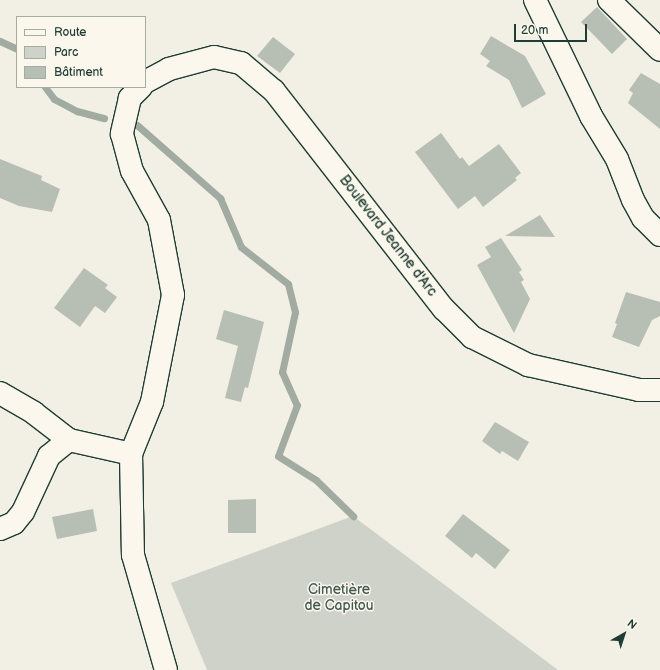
<!DOCTYPE html>
<html>
<head>
<meta charset="utf-8">
<style>
  body { margin:0 }
  #map { position:relative; width:660px; height:670px; overflow:hidden; background:#f2f0e5; font-family:"Balsamiq Sans",sans-serif }
  div>[style] { position:absolute }
  .green>* { inset:0; background:#cfd2c8 }
  .stream>* { height:7px; margin:-3.5px; padding:0 3.5px; transform-origin:3.5px; border-radius:3.5px; background:#a2aba1 }
  .building>* { inset:0; background:#b7beb3 }
  .roads { filter:drop-shadow(1px 0 #1f3d34) drop-shadow(-1px 0 #1f3d34) drop-shadow(0 1px #1f3d34) drop-shadow(0 -1px #1f3d34) }
  .minor>* { height:22px; margin:-11px; padding:0 11px; transform-origin:11px; border-radius:11px; background:#fbf7ec }
  span { translate:-50% -50%; white-space:nowrap; text-align:center; line-height:1.15; -webkit-text-stroke:3px #fbf7ec; paint-order:stroke }
  .street-label { font-size:14px; color:#1f3d34 }
  .park-label { font-size:14px; color:#425b52 }
  .legend { position:absolute; left:16px; top:16px; width:130px; height:72px; box-sizing:border-box; background:#fbf7ec; border:1px solid #a3ada2; margin:0; padding:5px 7px; list-style:none; font-size:12px; color:#1f3d34 }
  .legend li { display:flex; align-items:center; gap:8px; height:20px }
  .legend b { width:20px; border:1px solid #a3ada2 }
  .north { position:absolute; left:604px; top:614px; width:40px; height:40px; -webkit-text-stroke:3px #fbf7ec; paint-order:stroke; rotate:39deg; font-size:11px; font-weight:700; line-height:16px; text-align:center; color:#1f3d34 }
  .north::after { content:''; display:block; margin:auto; width:14px; height:18px; background:#1f3d34; clip-path:polygon(50% 0,100% 100%,50% 72%,0 100%) }
  .scale { position:absolute; left:514px; top:24px; width:73px; height:18px; box-sizing:border-box; border:2px solid #1f3d34; border-top:0; padding-left:5px; font-size:12px; line-height:14px; white-space:nowrap; color:#1f3d34; -webkit-text-stroke:3px #fbf7ec; paint-order:stroke }
</style>
</head>
<body>
<div id="map">
  <div class="green">
    <i style="clip-path:polygon(353px 516px,558px 670px,207px 670px,171px 583px)"></i>
  </div>
  <div class="stream">
    <i style="left:0;top:41px;width:19px;rotate:25deg"></i>
    <i style="left:45px;top:87px;width:15px;rotate:53deg"></i>
    <i style="left:54px;top:99px;width:26px;rotate:28deg"></i>
    <i style="left:77px;top:111px;width:28px;rotate:15deg"></i>
    <i style="left:137px;top:125px;width:111px;rotate:41.3deg"></i>
    <i style="left:220px;top:198px;width:53px;rotate:66.8deg"></i>
    <i style="left:241px;top:247px;width:60px;rotate:38.2deg"></i>
    <i style="left:288px;top:284px;width:29px;rotate:76deg"></i>
    <i style="left:295px;top:312px;width:61px;rotate:102.2deg"></i>
    <i style="left:282px;top:372px;width:36px;rotate:66deg"></i>
    <i style="left:297px;top:405px;width:54px;rotate:110.4deg"></i>
    <i style="left:278px;top:456px;width:45px;rotate:32.3deg"></i>
    <i style="left:316px;top:480px;width:52px;rotate:44.2deg"></i>
  </div>
  <div class="building">
    <i style="clip-path:polygon(597px 7px,627px 39px,612px 54px,581px 22px)"></i>
    <i style="clip-path:polygon(491px 36px,525px 56px,546px 94px,522px 108px,509px 80px,486px 66px,490px 61px,480px 54px)"></i>
    <i style="clip-path:polygon(273px 37px,295px 54px,280px 73px,257px 56px)"></i>
    <i style="clip-path:polygon(641px 73px,660px 84px,660px 129px,628px 103px,633px 93px,629px 90px)"></i>
    <i style="clip-path:polygon(441px 133px,460px 159px,462px 157px,469px 166px,499px 144px,521px 173px,515px 178px,517px 180px,483px 207px,475px 196px,458px 209px,415px 152px)"></i>
    <i style="clip-path:polygon(0 159px,42px 176px,41px 180px,60px 189px,52px 212px,19px 206px,0 198px)"></i>
    <i style="clip-path:polygon(540px 215px,555px 237px,505px 236px)"></i>
    <i style="clip-path:polygon(501px 238px,522px 270px,519px 272px,524px 280px,521px 282px,530px 299px,514px 333px,477px 265px,491px 257px,485px 247px)"></i>
    <i style="clip-path:polygon(84px 268px,108px 285px,105px 288px,117px 297px,105px 313px,95px 306px,80px 327px,54px 308px)"></i>
    <i style="clip-path:polygon(626px 292px,660px 302px,660px 316px,652px 320px,639px 347px,612px 337px,617px 324px,615px 323px)"></i>
    <i style="clip-path:polygon(224px 310px,264px 322px,248px 388px,245px 387px,241px 402px,225px 398px,238px 346px,216px 339px)"></i>
    <i style="clip-path:polygon(495px 422px,529px 442px,518px 461px,502px 451px,500px 454px,482px 441px)"></i>
    <i style="clip-path:polygon(256px 499px,256px 533px,228px 533px,228px 500px)"></i>
    <i style="clip-path:polygon(93px 509px,97px 531px,57px 539px,52px 517px)"></i>
    <i style="clip-path:polygon(463px 514px,510px 550px,495px 569px,476px 553px,472px 558px,445px 536px)"></i>
  </div>
  <div class="roads">
    <div class="minor">
      <i style="left:535px;top:0;width:129px;rotate:64.2deg"></i>
      <i style="left:591px;top:116px;width:50px;rotate:58.8deg"></i>
      <i style="left:617px;top:159px;width:44px;rotate:68.7deg"></i>
      <i style="left:633px;top:200px;width:21px;rotate:61deg"></i>
      <i style="left:643px;top:218px;width:24px;rotate:45deg"></i>
      <i style="left:609px;top:0;width:71px;rotate:44.4deg"></i>
      <i style="left:145px;top:82px;width:27px;rotate:-28deg"></i>
      <i style="left:169px;top:69px;width:47px;rotate:-14.9deg"></i>
      <i style="left:214px;top:57px;width:28px;rotate:13deg"></i>
      <i style="left:241px;top:63px;width:43px;rotate:40.3deg"></i>
      <i style="left:274px;top:91px;width:276px;rotate:52.1deg"></i>
      <i style="left:444px;top:309px;width:40px;rotate:45deg"></i>
      <i style="left:472px;top:337px;width:63px;rotate:26.6deg"></i>
      <i style="left:528px;top:365px;width:114px;rotate:12.7deg"></i>
      <i style="left:639px;top:390px;width:21px"></i>
      <i style="left:141px;top:87px;width:16px;rotate:135deg"></i>
      <i style="left:130px;top:98px;width:37px;rotate:103deg"></i>
      <i style="left:122px;top:134px;width:38px;rotate:75deg"></i>
      <i style="left:132px;top:171px;width:56px;rotate:61.1deg"></i>
      <i style="left:159px;top:220px;width:76px;rotate:79.4deg"></i>
      <i style="left:173px;top:295px;width:109px;rotate:101.1deg"></i>
      <i style="left:152px;top:402px;width:56px;rotate:112deg"></i>
      <i style="left:131px;top:454px;width:101px;rotate:88.9deg"></i>
      <i style="left:133px;top:555px;width:120px;rotate:74deg"></i>
      <i style="left:0;top:393px;width:39px;rotate:30deg"></i>
      <i style="left:34px;top:413px;width:44px;rotate:37.6deg"></i>
      <i style="left:0;top:529px;width:15px;rotate:-23deg"></i>
      <i style="left:14px;top:523px;width:14px;rotate:-51deg"></i>
      <i style="left:23px;top:512px;width:62px;rotate:-65.1deg"></i>
      <i style="left:49px;top:456px;width:26px;rotate:-39deg"></i>
      <i style="left:69px;top:440px;width:64px;rotate:12.7deg"></i>
    </div>
  </div>
  <div class="street-label">
    <span style="left:388px;top:236px;rotate:52deg">Boulevard Jeanne d'Arc</span>
  </div>
  <div class="park-label">
    <span style="left:339px;top:598px">Cimetière<br>de Capitou</span>
  </div>
  <ul class="legend">
  <li><b style="height:5px;background:#fbf7ec"></b>Route</li>
  <li><b style="height:11px;background:#cfd2c8"></b>Parc</li>
  <li><b style="height:11px;background:#b7beb3"></b>Bâtiment</li>
  </ul>
  <div class="north">N</div>
  <div class="scale">20 m</div>
</div>
</body>
</html>
